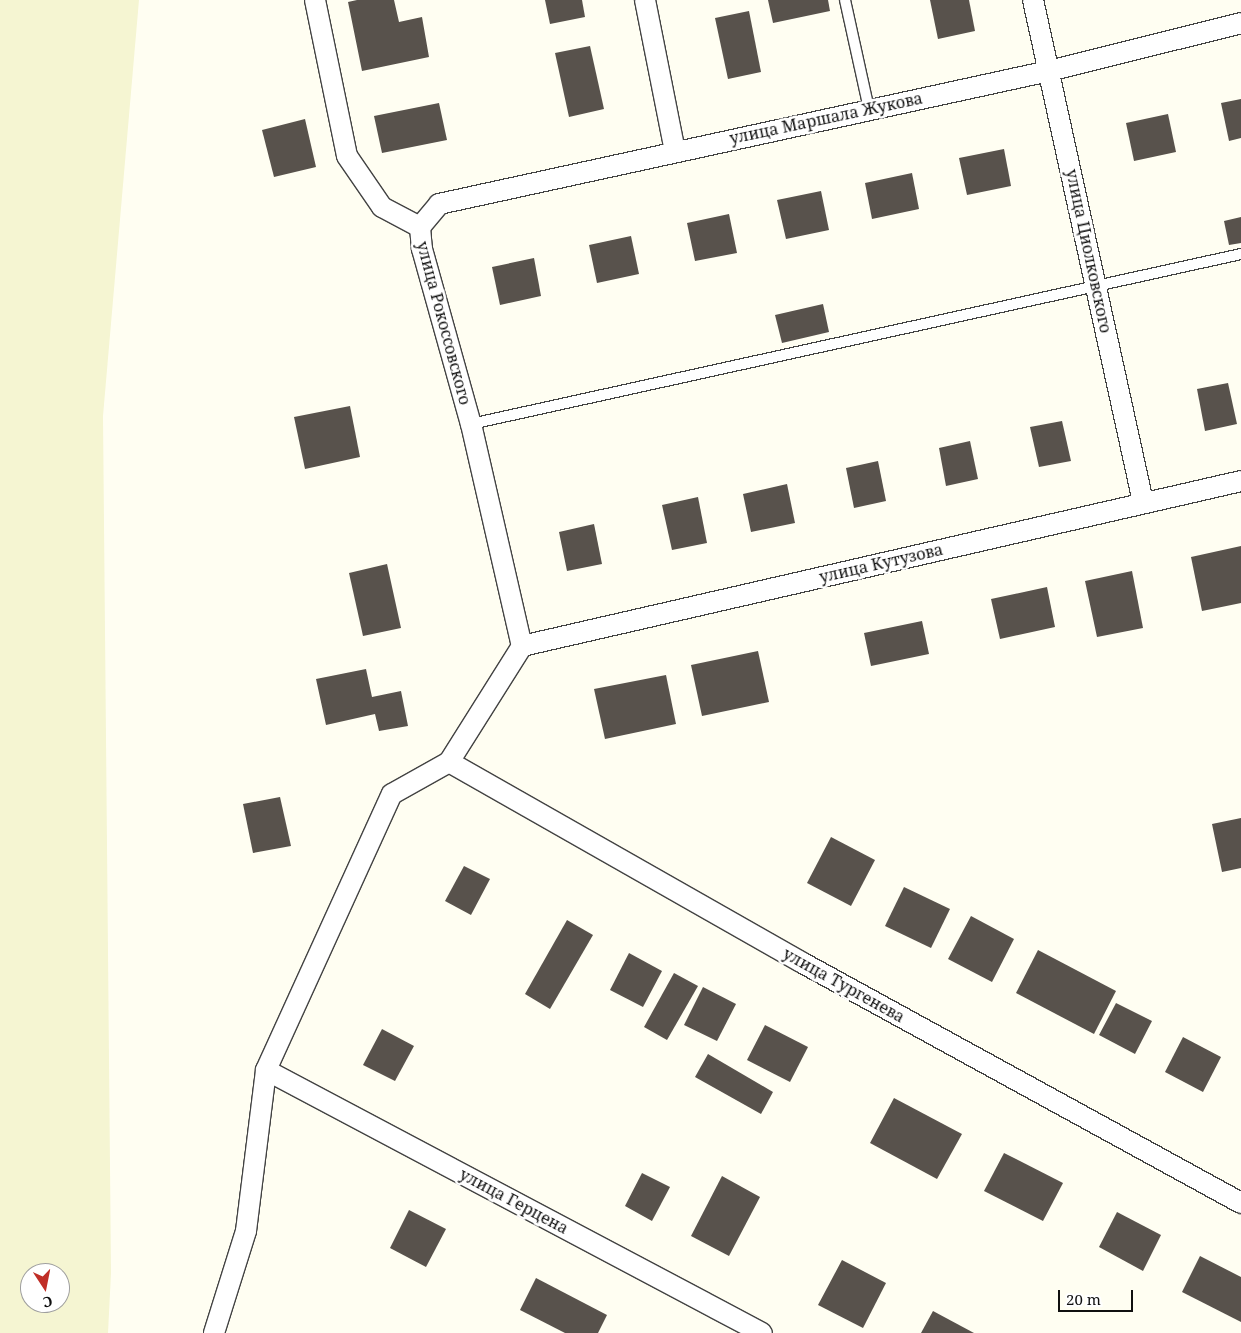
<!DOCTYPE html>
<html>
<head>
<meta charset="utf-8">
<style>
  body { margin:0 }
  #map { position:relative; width:1241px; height:1333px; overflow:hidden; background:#fffef2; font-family:"Noto Serif",serif }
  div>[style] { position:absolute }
  .farmland>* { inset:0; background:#f5f5d2 }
  .building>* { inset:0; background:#58524c }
  .roads { filter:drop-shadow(1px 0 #434343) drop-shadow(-1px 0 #434343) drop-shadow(0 1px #434343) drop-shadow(0 -1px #434343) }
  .lane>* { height:10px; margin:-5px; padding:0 5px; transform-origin:5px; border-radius:5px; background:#fff }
  .street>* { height:20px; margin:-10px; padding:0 10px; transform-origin:10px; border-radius:10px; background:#fff }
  span { translate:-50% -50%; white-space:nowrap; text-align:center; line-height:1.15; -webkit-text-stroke:5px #fff; paint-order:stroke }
  .street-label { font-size:16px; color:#101010 }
  .north { position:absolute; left:20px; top:1263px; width:50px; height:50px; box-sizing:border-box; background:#fff; border:1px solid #9f9f9f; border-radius:50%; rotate:169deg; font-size:14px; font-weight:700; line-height:20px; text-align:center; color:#101010 }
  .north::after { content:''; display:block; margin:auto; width:18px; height:22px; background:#c02e27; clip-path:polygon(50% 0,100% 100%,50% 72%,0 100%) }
  .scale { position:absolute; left:1058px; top:1290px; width:75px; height:22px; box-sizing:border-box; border:2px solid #101010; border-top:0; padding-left:6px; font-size:15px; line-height:18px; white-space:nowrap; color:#101010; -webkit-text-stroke:4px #fff; paint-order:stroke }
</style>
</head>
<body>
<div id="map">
  <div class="farmland">
    <i style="clip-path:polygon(evenodd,0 0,139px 0,103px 416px,111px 1273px,108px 1333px,0 1333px,0 0,30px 1273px,60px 1273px,60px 1303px,30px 1303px,30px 1273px)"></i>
  </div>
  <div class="building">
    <i style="clip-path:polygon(357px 0,394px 0,399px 22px,422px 17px,429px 57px,362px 71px,348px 2px)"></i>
    <i style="clip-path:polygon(545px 0,582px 0,585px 17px,550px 24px)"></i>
    <i style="clip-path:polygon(768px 0,828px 0,830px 11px,773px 23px)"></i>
    <i style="clip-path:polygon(930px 0,969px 0,975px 31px,938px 39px)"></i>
    <i style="clip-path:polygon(749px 11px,761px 72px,728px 79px,715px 18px)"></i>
    <i style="clip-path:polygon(590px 46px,604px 109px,569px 117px,555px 53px)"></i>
    <i style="clip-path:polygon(1241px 99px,1241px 138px,1229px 141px,1221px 103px)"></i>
    <i style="clip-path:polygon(439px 103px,447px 140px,382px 153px,374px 116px)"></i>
    <i style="clip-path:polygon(1168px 114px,1176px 152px,1134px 161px,1126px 123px)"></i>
    <i style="clip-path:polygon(305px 119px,316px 167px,274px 177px,262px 130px)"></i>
    <i style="clip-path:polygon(1004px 149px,1011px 186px,967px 195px,959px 158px)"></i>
    <i style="clip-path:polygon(912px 173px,919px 209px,872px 219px,865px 183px)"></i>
    <i style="clip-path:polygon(821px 191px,829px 230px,786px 239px,777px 200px)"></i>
    <i style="clip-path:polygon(729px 214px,737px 253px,695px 261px,687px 223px)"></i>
    <i style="clip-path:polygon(1241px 217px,1241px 243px,1229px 245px,1224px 221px)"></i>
    <i style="clip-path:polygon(631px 236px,639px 274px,597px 283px,589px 245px)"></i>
    <i style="clip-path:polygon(534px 258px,541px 296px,500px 305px,492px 267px)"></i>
    <i style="clip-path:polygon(823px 304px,829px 332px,782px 343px,775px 315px)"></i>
    <i style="clip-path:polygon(1228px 383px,1237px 424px,1205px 431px,1197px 389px)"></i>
    <i style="clip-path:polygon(350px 406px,360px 457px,305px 469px,294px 417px)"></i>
    <i style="clip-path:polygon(1062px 421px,1071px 461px,1039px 467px,1030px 427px)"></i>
    <i style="clip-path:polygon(970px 441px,978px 479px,946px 486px,939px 448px)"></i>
    <i style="clip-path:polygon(878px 461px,886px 501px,854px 508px,846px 468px)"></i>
    <i style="clip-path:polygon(787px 484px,795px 523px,751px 532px,743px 494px)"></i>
    <i style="clip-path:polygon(698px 497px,707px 543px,672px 550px,662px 505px)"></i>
    <i style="clip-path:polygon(594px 524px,602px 564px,567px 571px,559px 532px)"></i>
    <i style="clip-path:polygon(1241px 546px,1241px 603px,1202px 611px,1191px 557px)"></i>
    <i style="clip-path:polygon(387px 564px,401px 628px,363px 636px,349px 573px)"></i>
    <i style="clip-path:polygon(1132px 571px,1143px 628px,1097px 637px,1085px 581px)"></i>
    <i style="clip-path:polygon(1047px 587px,1055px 627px,1000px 639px,991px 599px)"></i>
    <i style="clip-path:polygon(922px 621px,929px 654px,871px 666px,864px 633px)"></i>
    <i style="clip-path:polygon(758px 651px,769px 702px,702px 716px,691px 665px)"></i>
    <i style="clip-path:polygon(366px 669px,372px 697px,401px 691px,408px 726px,379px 731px,375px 714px,326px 725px,316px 679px)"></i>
    <i style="clip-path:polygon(666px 675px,676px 724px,605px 739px,594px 689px)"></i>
    <i style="clip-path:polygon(280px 797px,291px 846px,253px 853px,243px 804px)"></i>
    <i style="clip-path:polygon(1241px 818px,1241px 868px,1222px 872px,1212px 824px)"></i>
    <i style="clip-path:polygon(831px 837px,875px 860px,851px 906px,807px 883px)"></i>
    <i style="clip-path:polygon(464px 866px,490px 879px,471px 915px,445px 901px)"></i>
    <i style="clip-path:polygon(904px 887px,950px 909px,931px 948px,885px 926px)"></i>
    <i style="clip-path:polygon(971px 916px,1014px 939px,992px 982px,948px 959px)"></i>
    <i style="clip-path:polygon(567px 920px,593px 935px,550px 1009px,525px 994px)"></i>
    <i style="clip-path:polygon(1038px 950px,1116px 991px,1094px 1034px,1016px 993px)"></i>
    <i style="clip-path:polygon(629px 953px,662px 971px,643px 1007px,610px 990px)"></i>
    <i style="clip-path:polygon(674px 973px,698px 986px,667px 1040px,644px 1027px)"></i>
    <i style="clip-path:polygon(703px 987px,736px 1004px,717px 1041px,684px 1025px)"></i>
    <i style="clip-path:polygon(1116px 1003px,1152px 1021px,1135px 1054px,1099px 1035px)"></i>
    <i style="clip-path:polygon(765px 1025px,808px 1047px,790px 1082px,747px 1060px)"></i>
    <i style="clip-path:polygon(382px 1029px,414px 1046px,395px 1081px,363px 1065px)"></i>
    <i style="clip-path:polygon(1183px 1037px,1221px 1057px,1203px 1092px,1165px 1072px)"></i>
    <i style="clip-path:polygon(708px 1054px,773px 1092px,761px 1114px,695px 1077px)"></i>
    <i style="clip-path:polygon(894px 1098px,962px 1134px,937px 1179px,870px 1143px)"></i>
    <i style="clip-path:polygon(1004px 1153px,1063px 1183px,1043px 1221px,984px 1191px)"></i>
    <i style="clip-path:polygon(642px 1173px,670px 1187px,652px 1221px,625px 1206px)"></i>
    <i style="clip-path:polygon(722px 1176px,760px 1197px,729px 1256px,691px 1236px)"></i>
    <i style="clip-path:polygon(409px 1210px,446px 1229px,426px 1267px,390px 1248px)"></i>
    <i style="clip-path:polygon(1117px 1212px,1161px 1235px,1143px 1271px,1099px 1247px)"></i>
    <i style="clip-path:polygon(1200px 1256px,1241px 1277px,1241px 1322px,1182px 1292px)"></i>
    <i style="clip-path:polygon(842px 1260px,886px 1283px,863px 1328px,818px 1305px)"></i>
    <i style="clip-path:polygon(536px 1278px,607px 1315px,598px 1333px,565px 1333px,520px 1310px)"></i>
    <i style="clip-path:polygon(933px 1311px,974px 1333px,921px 1333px)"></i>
  </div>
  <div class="roads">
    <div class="lane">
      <i style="left:845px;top:0;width:112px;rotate:77.6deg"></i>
      <i style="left:471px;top:424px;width:789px;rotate:-12.45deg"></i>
    </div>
    <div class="street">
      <i style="left:315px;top:0;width:159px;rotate:78.4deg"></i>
      <i style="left:347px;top:156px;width:62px;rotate:55.5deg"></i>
      <i style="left:382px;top:207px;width:43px;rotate:27.8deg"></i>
      <i style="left:645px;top:0;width:154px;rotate:78.8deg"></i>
      <i style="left:1033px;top:0;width:514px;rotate:77.64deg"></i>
      <i style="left:420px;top:227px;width:30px;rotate:-50deg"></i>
      <i style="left:439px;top:204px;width:624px;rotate:-12.3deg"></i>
      <i style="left:1049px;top:71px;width:198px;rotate:-14deg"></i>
      <i style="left:420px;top:227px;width:22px;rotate:85deg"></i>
      <i style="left:422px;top:249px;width:182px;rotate:74.4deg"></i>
      <i style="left:471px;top:424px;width:228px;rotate:77.1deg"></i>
      <i style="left:522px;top:646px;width:738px;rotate:-12.92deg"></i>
      <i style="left:449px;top:762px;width:405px;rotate:29.6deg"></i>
      <i style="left:801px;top:962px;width:502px;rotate:28.71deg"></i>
      <i style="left:266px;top:1070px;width:561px;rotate:27.93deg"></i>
      <i style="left:214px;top:1333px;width:107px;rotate:-72.6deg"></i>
      <i style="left:246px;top:1231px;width:162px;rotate:-82.9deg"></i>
      <i style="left:266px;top:1070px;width:303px;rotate:-65.5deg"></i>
      <i style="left:392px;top:794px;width:65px;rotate:-29.3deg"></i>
      <i style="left:449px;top:762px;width:137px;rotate:-57.8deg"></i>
    </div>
  </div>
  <div class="street-label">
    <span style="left:826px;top:118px;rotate:-12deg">улица Маршала Жукова</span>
    <span style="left:1089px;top:251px;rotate:78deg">улица Циолковского</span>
    <span style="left:444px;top:323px;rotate:75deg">улица Рокоссовского</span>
    <span style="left:881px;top:563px;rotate:-13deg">улица Кутузова</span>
    <span style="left:844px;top:985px;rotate:29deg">улица Тургенева</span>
    <span style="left:514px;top:1201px;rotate:28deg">улица Герцена</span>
  </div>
  <div class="north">С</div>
  <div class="scale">20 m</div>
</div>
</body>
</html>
